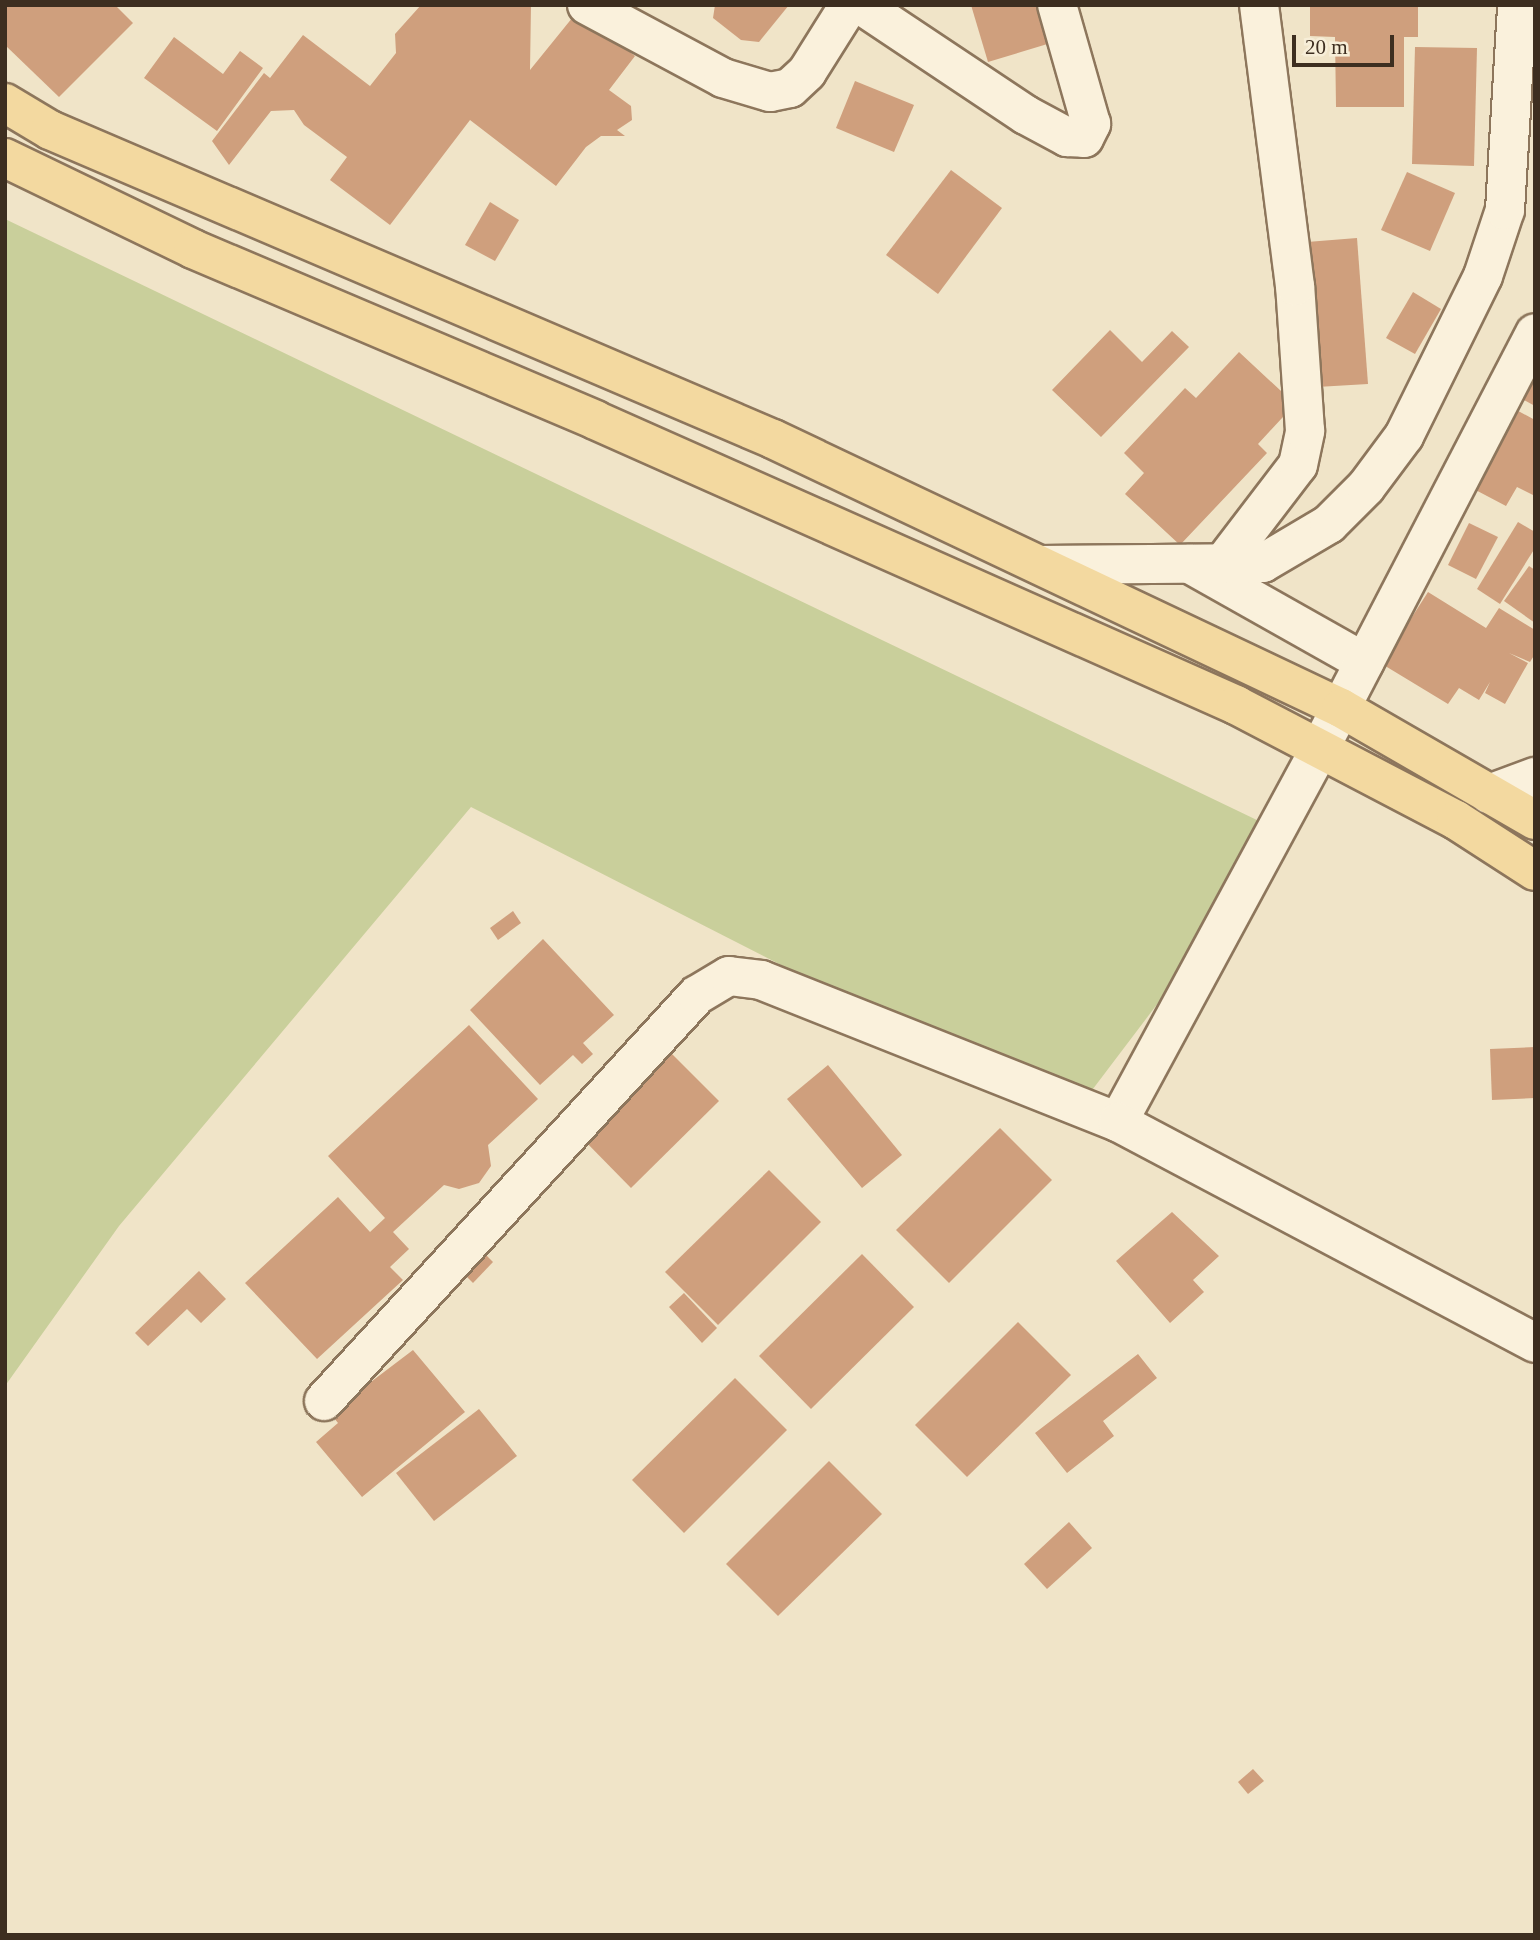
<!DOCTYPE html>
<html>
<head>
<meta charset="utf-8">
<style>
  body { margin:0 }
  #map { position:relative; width:1540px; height:1940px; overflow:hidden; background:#f0e4c8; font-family:Georgia,serif }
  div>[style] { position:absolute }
  .green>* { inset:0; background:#c9cf9b }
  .building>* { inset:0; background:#cf9f7d }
  .roads { filter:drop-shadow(2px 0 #8d765c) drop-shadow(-2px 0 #8d765c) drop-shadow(0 2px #8d765c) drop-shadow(0 -2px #8d765c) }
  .minor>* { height:38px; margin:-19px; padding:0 19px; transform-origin:19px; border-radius:19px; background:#faf1dc }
  .major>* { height:38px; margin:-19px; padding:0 19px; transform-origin:19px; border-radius:19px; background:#f3d9a0 }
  span { translate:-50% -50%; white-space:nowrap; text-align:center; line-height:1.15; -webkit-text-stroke:5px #f7eed8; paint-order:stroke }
  .frame { position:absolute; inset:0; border:7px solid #3d2e20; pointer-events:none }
  .scale { position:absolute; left:1292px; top:35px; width:102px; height:32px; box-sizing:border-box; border:4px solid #3d2e20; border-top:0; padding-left:9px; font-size:21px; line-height:24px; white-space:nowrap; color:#3d2e20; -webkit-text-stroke:5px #f7eed8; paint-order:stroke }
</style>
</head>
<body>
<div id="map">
  <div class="green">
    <i style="clip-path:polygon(5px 219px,1286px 834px,1074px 1114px,471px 807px,119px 1226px,5px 1386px)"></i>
  </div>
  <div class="building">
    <i style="clip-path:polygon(5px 5px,115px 5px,133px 23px,59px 97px,5px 45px)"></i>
    <i style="clip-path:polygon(421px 5px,531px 5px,530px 70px,577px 12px,635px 56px,609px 90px,631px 106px,632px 120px,617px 130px,625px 136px,601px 136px,586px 147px,556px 186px,470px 120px,390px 225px,330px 180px,347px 157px,304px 125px,294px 110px,271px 111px,229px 165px,212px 141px,264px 73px,270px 78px,303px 35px,370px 86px,396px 53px,395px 34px)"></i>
    <i style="clip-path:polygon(715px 5px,789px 5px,759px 42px,741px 40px,713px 18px)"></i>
    <i style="clip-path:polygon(971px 5px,1043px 5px,1054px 42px,988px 62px)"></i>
    <i style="clip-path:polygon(1310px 5px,1418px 5px,1418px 37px,1404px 37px,1404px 107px,1336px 107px,1335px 37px,1310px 36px)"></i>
    <i style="clip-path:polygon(174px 37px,223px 74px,240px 51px,263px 68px,217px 131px,144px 78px)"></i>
    <i style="clip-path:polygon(1415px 47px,1477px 48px,1474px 166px,1412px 164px)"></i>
    <i style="clip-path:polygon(855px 81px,914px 105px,894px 152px,836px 128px)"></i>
    <i style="clip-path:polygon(951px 170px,1002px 208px,938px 294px,886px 255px)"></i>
    <i style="clip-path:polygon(1407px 172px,1455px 193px,1430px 251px,1381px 230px)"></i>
    <i style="clip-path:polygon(490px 202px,519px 220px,495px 261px,465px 245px)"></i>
    <i style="clip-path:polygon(1357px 238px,1368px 384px,1317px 387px,1307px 242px)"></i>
    <i style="clip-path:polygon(1413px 292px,1441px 309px,1415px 354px,1386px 338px)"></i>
    <i style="clip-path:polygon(1110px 330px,1142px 362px,1172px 331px,1189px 347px,1101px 437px,1052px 390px)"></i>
    <i style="clip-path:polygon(1239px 352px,1295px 404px,1258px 444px,1267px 453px,1180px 545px,1125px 494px,1144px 473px,1124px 453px,1185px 388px,1196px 398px)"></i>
    <i style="clip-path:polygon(1535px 376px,1535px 406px,1522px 399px)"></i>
    <i style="clip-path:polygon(1511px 407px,1535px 420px,1535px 496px,1517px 487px,1506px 506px,1468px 486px)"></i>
    <i style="clip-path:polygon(1518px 522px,1535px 532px,1535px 548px,1500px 604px,1477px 589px)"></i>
    <i style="clip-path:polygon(1469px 523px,1498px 537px,1476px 579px,1448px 565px)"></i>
    <i style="clip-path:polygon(1529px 566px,1535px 570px,1535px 623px,1504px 601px)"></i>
    <i style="clip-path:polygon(1428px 592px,1486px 628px,1499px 608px,1535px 630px,1535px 654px,1530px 662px,1509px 653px,1528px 663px,1505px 704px,1485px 693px,1490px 682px,1479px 700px,1459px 688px,1448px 704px,1382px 664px)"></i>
    <i style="clip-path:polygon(513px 911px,521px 923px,498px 940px,490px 928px)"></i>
    <i style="clip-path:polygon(543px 939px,614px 1015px,583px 1043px,593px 1054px,582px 1064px,573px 1055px,540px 1085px,470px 1010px)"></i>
    <i style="clip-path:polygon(469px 1025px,538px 1099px,488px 1145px,491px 1166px,479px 1183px,459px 1189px,444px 1185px,393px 1232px,409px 1249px,390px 1267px,403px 1280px,317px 1359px,245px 1283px,338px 1197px,370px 1232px,385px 1218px,328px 1156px)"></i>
    <i style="clip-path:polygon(1535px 1047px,1535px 1098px,1492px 1100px,1490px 1049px)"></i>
    <i style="clip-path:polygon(668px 1050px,719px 1101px,631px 1188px,580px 1136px)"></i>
    <i style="clip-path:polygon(828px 1065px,902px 1155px,862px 1188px,787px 1099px)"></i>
    <i style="clip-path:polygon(1000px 1128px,1052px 1180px,949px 1283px,896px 1230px)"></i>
    <i style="clip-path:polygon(769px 1170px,821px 1222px,718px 1325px,665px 1272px)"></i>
    <i style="clip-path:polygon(1172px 1212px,1219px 1256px,1193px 1280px,1204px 1292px,1170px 1323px,1116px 1261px)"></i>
    <i style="clip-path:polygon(483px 1252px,493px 1262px,473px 1283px,462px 1272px)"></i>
    <i style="clip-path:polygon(862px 1254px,914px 1307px,811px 1409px,759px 1356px)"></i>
    <i style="clip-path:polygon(199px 1271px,226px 1299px,201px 1323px,187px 1309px,148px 1346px,135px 1333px)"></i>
    <i style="clip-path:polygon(684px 1293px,717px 1328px,702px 1343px,669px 1307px)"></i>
    <i style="clip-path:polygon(1018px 1322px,1071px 1375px,967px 1477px,915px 1425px)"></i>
    <i style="clip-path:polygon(413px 1350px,465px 1412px,362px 1497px,316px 1442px,338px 1423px,330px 1413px)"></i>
    <i style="clip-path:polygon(1138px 1354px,1157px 1378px,1103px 1421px,1114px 1436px,1067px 1473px,1035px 1433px)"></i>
    <i style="clip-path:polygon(735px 1378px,787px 1430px,684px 1533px,632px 1480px)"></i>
    <i style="clip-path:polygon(479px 1409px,517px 1456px,434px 1521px,396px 1473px)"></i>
    <i style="clip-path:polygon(829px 1461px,882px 1514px,778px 1616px,726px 1564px)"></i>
    <i style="clip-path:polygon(1069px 1522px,1092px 1548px,1047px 1589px,1024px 1564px)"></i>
    <i style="clip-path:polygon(1253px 1769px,1264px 1781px,1248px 1794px,1238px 1782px)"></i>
  </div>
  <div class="roads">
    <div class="minor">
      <i style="left:587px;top:5px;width:154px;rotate:28.2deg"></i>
      <i style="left:723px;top:78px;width:49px;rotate:16.6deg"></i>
      <i style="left:770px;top:92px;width:20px;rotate:-11deg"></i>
      <i style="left:790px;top:88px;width:23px;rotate:-43deg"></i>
      <i style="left:807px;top:72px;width:79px;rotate:-57.9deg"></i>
      <i style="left:861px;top:5px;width:198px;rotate:33.7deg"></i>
      <i style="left:1026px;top:115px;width:47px;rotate:28.2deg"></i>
      <i style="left:1067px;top:137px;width:17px;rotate:3deg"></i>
      <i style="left:1084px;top:138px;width:16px;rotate:-63deg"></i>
      <i style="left:1091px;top:124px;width:124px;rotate:-105.9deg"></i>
      <i style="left:1223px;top:563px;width:123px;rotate:-52.6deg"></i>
      <i style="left:1298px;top:465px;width:35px;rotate:-78deg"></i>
      <i style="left:1305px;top:431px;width:145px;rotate:-93.9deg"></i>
      <i style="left:1295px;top:286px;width:283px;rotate:-97.3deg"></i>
      <i style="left:1190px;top:564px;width:200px;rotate:29.4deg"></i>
      <i style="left:1040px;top:565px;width:223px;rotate:-0.5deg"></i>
      <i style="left:1263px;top:563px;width:77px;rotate:-30.6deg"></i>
      <i style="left:1329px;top:524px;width:52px;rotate:-45deg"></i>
      <i style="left:1366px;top:487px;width:64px;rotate:-53.3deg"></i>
      <i style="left:1404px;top:436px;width:178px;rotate:-63.7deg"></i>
      <i style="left:1483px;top:276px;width:70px;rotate:-71.6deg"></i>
      <i style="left:1505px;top:210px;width:205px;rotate:-86.6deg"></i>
      <i style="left:1489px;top:794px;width:49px;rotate:-20.3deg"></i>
      <i style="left:1118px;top:1122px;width:425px;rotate:-61.6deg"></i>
      <i style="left:1320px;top:748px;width:467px;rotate:-62.6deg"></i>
      <i style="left:324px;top:1401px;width:551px;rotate:-47.43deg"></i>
      <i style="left:697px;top:995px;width:37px;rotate:-31deg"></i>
      <i style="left:729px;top:976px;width:32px;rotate:7deg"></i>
      <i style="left:761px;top:980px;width:384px;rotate:21.7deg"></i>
      <i style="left:1118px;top:1122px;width:472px;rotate:27.9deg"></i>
    </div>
    <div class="major">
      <i style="left:5px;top:103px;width:52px;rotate:31deg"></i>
      <i style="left:50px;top:130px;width:786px;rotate:23.14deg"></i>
      <i style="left:773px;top:439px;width:628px;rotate:25.34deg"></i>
      <i style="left:1341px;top:708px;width:224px;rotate:30deg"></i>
      <i style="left:5px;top:158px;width:209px;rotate:25.8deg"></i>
      <i style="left:193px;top:249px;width:437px;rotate:23deg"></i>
      <i style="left:595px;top:420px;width:702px;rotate:23.97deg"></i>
      <i style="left:1236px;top:705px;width:248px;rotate:27.6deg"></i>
      <i style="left:1456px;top:820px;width:94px;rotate:32.8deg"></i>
    </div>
  </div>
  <div class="frame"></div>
  <div class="scale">20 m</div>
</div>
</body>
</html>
